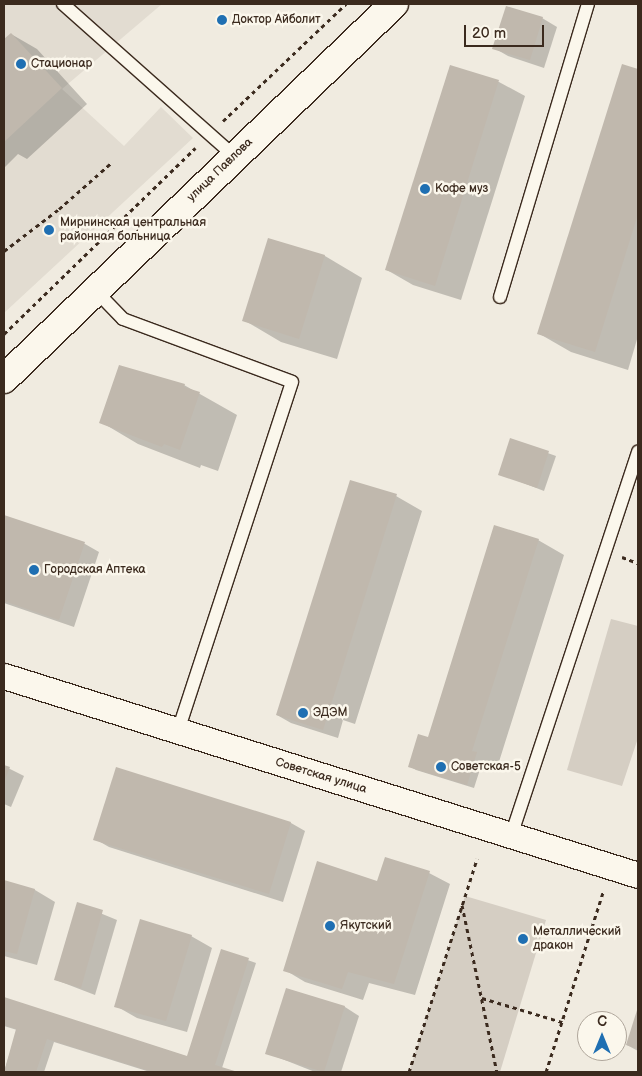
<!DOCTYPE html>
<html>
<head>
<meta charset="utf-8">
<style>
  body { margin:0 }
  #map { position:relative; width:642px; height:1076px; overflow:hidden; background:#f0ebe0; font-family:"Balsamiq Sans",sans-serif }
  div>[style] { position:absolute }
  .built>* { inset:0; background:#e2dcd1 }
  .green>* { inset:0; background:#d5cec3 }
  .shadow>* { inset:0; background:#0003 }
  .building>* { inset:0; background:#c0b8ad }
  .path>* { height:3px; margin-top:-1.5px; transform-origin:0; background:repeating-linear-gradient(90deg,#3b2a1e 0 4px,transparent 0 8px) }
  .roads { filter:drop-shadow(1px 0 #3b2a1e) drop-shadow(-1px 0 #3b2a1e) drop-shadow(0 1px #3b2a1e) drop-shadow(0 -1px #3b2a1e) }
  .service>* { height:12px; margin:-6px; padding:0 6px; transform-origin:6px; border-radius:6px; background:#fbf7ec }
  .minor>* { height:25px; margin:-12.5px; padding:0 12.5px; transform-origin:12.5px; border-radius:12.5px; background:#fbf7ec }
  .secondary>* { height:28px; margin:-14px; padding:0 14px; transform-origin:14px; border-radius:14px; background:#fbf7ec }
  .dots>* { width:14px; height:14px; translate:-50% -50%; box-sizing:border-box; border:2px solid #fbf7ec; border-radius:50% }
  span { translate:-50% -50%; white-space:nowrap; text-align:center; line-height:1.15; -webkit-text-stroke:5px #fbf7ec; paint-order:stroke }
  .poi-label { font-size:12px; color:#3b2a1e }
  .left { translate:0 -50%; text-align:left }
  .street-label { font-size:12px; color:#3b2a1e }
  .frame { position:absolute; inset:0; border:5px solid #3b2a1e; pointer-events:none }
  .north { position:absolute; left:577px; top:1011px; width:50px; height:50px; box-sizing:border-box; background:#fbf7ec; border:1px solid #aea59a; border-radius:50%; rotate:0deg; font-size:14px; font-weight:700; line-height:20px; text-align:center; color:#3b2a1e }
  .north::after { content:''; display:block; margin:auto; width:18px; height:22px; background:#1f6fb2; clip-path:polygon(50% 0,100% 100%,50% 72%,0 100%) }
  .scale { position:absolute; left:464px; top:25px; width:80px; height:22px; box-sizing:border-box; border:2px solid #3b2a1e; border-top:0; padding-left:6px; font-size:15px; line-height:18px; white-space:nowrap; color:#3b2a1e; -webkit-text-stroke:4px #fbf7ec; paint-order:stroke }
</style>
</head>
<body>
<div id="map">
  <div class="built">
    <i style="clip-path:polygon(4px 4px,162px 4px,62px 89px,124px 146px,161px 107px,193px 138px,4px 313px)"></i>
  </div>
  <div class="green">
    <i style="clip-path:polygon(611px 619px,638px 626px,638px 738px,622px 786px,567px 770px)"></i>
    <i style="clip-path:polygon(465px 896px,546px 920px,500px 1072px,409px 1072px)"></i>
  </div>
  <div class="shadow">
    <i style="clip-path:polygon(542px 18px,557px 27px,544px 68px,508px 56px,494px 48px)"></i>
    <i style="clip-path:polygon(11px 34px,37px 49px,87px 104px,27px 159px,18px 154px,4px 168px,4px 41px)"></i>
    <i style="clip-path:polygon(623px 66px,638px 71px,638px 336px,628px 370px,571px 352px,538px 333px)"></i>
    <i style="clip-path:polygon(450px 67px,499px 82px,525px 96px,461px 300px,413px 285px,387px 270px)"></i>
    <i style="clip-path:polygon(269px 239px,325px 256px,362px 278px,337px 359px,281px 342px,244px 320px)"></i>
    <i style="clip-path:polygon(184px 385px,237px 415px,218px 471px,201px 465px,200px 468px,138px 444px,101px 422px)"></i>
    <i style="clip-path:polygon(511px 440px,556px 456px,544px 491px,500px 474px)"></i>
    <i style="clip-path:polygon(396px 496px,422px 511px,355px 724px,343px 720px,338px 738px,291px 723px,277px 715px)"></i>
    <i style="clip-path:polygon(4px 516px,85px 544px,99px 552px,74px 627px,4px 603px)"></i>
    <i style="clip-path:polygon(538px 540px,564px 555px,498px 765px,483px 760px,474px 788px,416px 770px,409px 766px,428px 738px)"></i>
    <i style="clip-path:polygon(4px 766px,24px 776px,11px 807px,4px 804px)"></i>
    <i style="clip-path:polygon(117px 769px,291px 823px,305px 831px,283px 902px,109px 847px,95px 839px)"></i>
    <i style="clip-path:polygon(429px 873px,450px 884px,415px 995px,369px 983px,363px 1000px,305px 982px,285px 970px,378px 883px)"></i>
    <i style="clip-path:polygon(4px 882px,35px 890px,55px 902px,37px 965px,4px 956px)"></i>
    <i style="clip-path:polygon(78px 904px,117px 920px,95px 995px,56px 980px)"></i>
    <i style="clip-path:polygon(191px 936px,212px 948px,187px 1032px,137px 1018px,116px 1006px)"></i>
    <i style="clip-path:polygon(222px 951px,256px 963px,222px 1068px,236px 1072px,150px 1072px,54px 1042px,44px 1072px,4px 1072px,17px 1030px,4px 1026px,4px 998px,188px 1057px)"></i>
    <i style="clip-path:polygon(287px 989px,345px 1007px,359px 1016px,341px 1072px,315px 1072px,267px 1053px)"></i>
    <i style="clip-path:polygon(638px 1010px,638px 1051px,627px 1045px)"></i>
  </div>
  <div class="building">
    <i style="clip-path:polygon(506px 6px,543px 17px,530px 60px,492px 49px)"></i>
    <i style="clip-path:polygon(11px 33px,62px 88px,4px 142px,4px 39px)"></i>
    <i style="clip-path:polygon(622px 64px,638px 69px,638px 214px,595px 352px,537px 334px)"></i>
    <i style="clip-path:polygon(450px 65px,499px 80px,435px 286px,385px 270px)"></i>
    <i style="clip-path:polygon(268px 238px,325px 255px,299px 339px,242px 321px)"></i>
    <i style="clip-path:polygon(119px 365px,185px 384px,184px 387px,200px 392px,180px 450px,164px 444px,162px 447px,99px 423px)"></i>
    <i style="clip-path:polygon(510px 438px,549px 451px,537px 488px,498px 475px)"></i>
    <i style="clip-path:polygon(350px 480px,397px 494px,323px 730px,276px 715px)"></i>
    <i style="clip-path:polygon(4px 515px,85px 542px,59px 620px,4px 601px)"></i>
    <i style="clip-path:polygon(494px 525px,539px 539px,472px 751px,477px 752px,467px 785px,408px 767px,418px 734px,428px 737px)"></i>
    <i style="clip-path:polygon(4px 765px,10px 767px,4px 782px)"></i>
    <i style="clip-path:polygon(116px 767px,291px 822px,269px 894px,93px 840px)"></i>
    <i style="clip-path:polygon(385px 857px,430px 871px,394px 984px,348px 972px,342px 989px,283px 971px,317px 861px,377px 881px)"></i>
    <i style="clip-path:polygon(4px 880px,35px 889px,17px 954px,4px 951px)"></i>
    <i style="clip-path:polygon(77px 902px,103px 910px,81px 988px,54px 980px)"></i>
    <i style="clip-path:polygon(140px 919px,192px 935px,166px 1021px,114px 1007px)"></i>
    <i style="clip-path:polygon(221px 949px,249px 958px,215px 1065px,238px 1072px,153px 1072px,47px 1039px,36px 1072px,4px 1072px,16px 1029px,4px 1025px,4px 997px,187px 1056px)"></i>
    <i style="clip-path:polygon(286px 988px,345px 1006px,324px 1072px,265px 1054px)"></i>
    <i style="clip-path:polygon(638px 1007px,638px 1049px,626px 1045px)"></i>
  </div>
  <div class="path">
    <i style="left:223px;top:121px;width:170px;rotate:-43.6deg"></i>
    <i style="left:4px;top:251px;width:69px;rotate:-37.4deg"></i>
    <i style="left:59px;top:209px;width:69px;rotate:-41.5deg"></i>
    <i style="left:4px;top:334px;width:267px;rotate:-44.2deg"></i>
    <i style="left:622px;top:557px;width:17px;rotate:21deg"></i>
    <i style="left:462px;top:905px;width:171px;rotate:78.2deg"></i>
    <i style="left:482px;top:998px;width:84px;rotate:16.7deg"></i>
    <i style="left:409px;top:1072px;width:224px;rotate:-72.3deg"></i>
    <i style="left:546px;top:1072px;width:189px;rotate:-72.4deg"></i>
  </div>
  <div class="roads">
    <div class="service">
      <i style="left:63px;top:4px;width:229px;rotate:41.6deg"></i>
      <i style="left:95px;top:290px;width:40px;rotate:46deg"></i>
      <i style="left:123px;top:319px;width:180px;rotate:20.4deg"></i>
      <i style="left:292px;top:382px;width:367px;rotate:108.1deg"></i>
      <i style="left:500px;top:297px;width:306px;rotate:-73.3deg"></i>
      <i style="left:511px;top:836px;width:405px;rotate:-71.7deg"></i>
    </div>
    <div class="minor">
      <i style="left:4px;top:676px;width:664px;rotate:17.43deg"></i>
    </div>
    <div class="secondary">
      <i style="left:4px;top:379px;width:541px;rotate:-43.88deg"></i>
    </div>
  </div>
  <div class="dots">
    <i style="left:222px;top:20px;background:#1f6fb2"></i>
    <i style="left:21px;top:64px;background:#1f6fb2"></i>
    <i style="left:425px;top:189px;background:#1f6fb2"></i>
    <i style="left:49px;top:230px;background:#1f6fb2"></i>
    <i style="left:34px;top:570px;background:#1f6fb2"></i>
    <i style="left:303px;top:713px;background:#1f6fb2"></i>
    <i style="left:441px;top:767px;background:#1f6fb2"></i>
    <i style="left:330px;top:926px;background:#1f6fb2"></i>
    <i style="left:523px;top:939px;background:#1f6fb2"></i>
  </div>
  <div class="poi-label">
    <span class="left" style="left:232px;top:20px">Доктор Айболит</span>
    <span class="left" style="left:31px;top:64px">Стационар</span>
    <span class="left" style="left:435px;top:189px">Кофе муз</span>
    <span class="left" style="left:60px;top:230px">Мирнинская центральная<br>районная больница</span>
    <span class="left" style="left:44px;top:570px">Городская Аптека</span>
    <span class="left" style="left:313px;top:713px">ЭДЭМ</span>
    <span class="left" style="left:451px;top:767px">Советская-5</span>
    <span class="left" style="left:340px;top:926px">Якутский</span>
    <span class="left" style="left:533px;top:939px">Металлический<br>дракон</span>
  </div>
  <div class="street-label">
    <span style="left:220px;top:170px;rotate:-44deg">улица Павлова</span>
    <span style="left:321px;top:776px;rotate:17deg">Советская улица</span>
  </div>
  <div class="frame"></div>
  <div class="north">С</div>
  <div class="scale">20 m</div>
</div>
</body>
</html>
